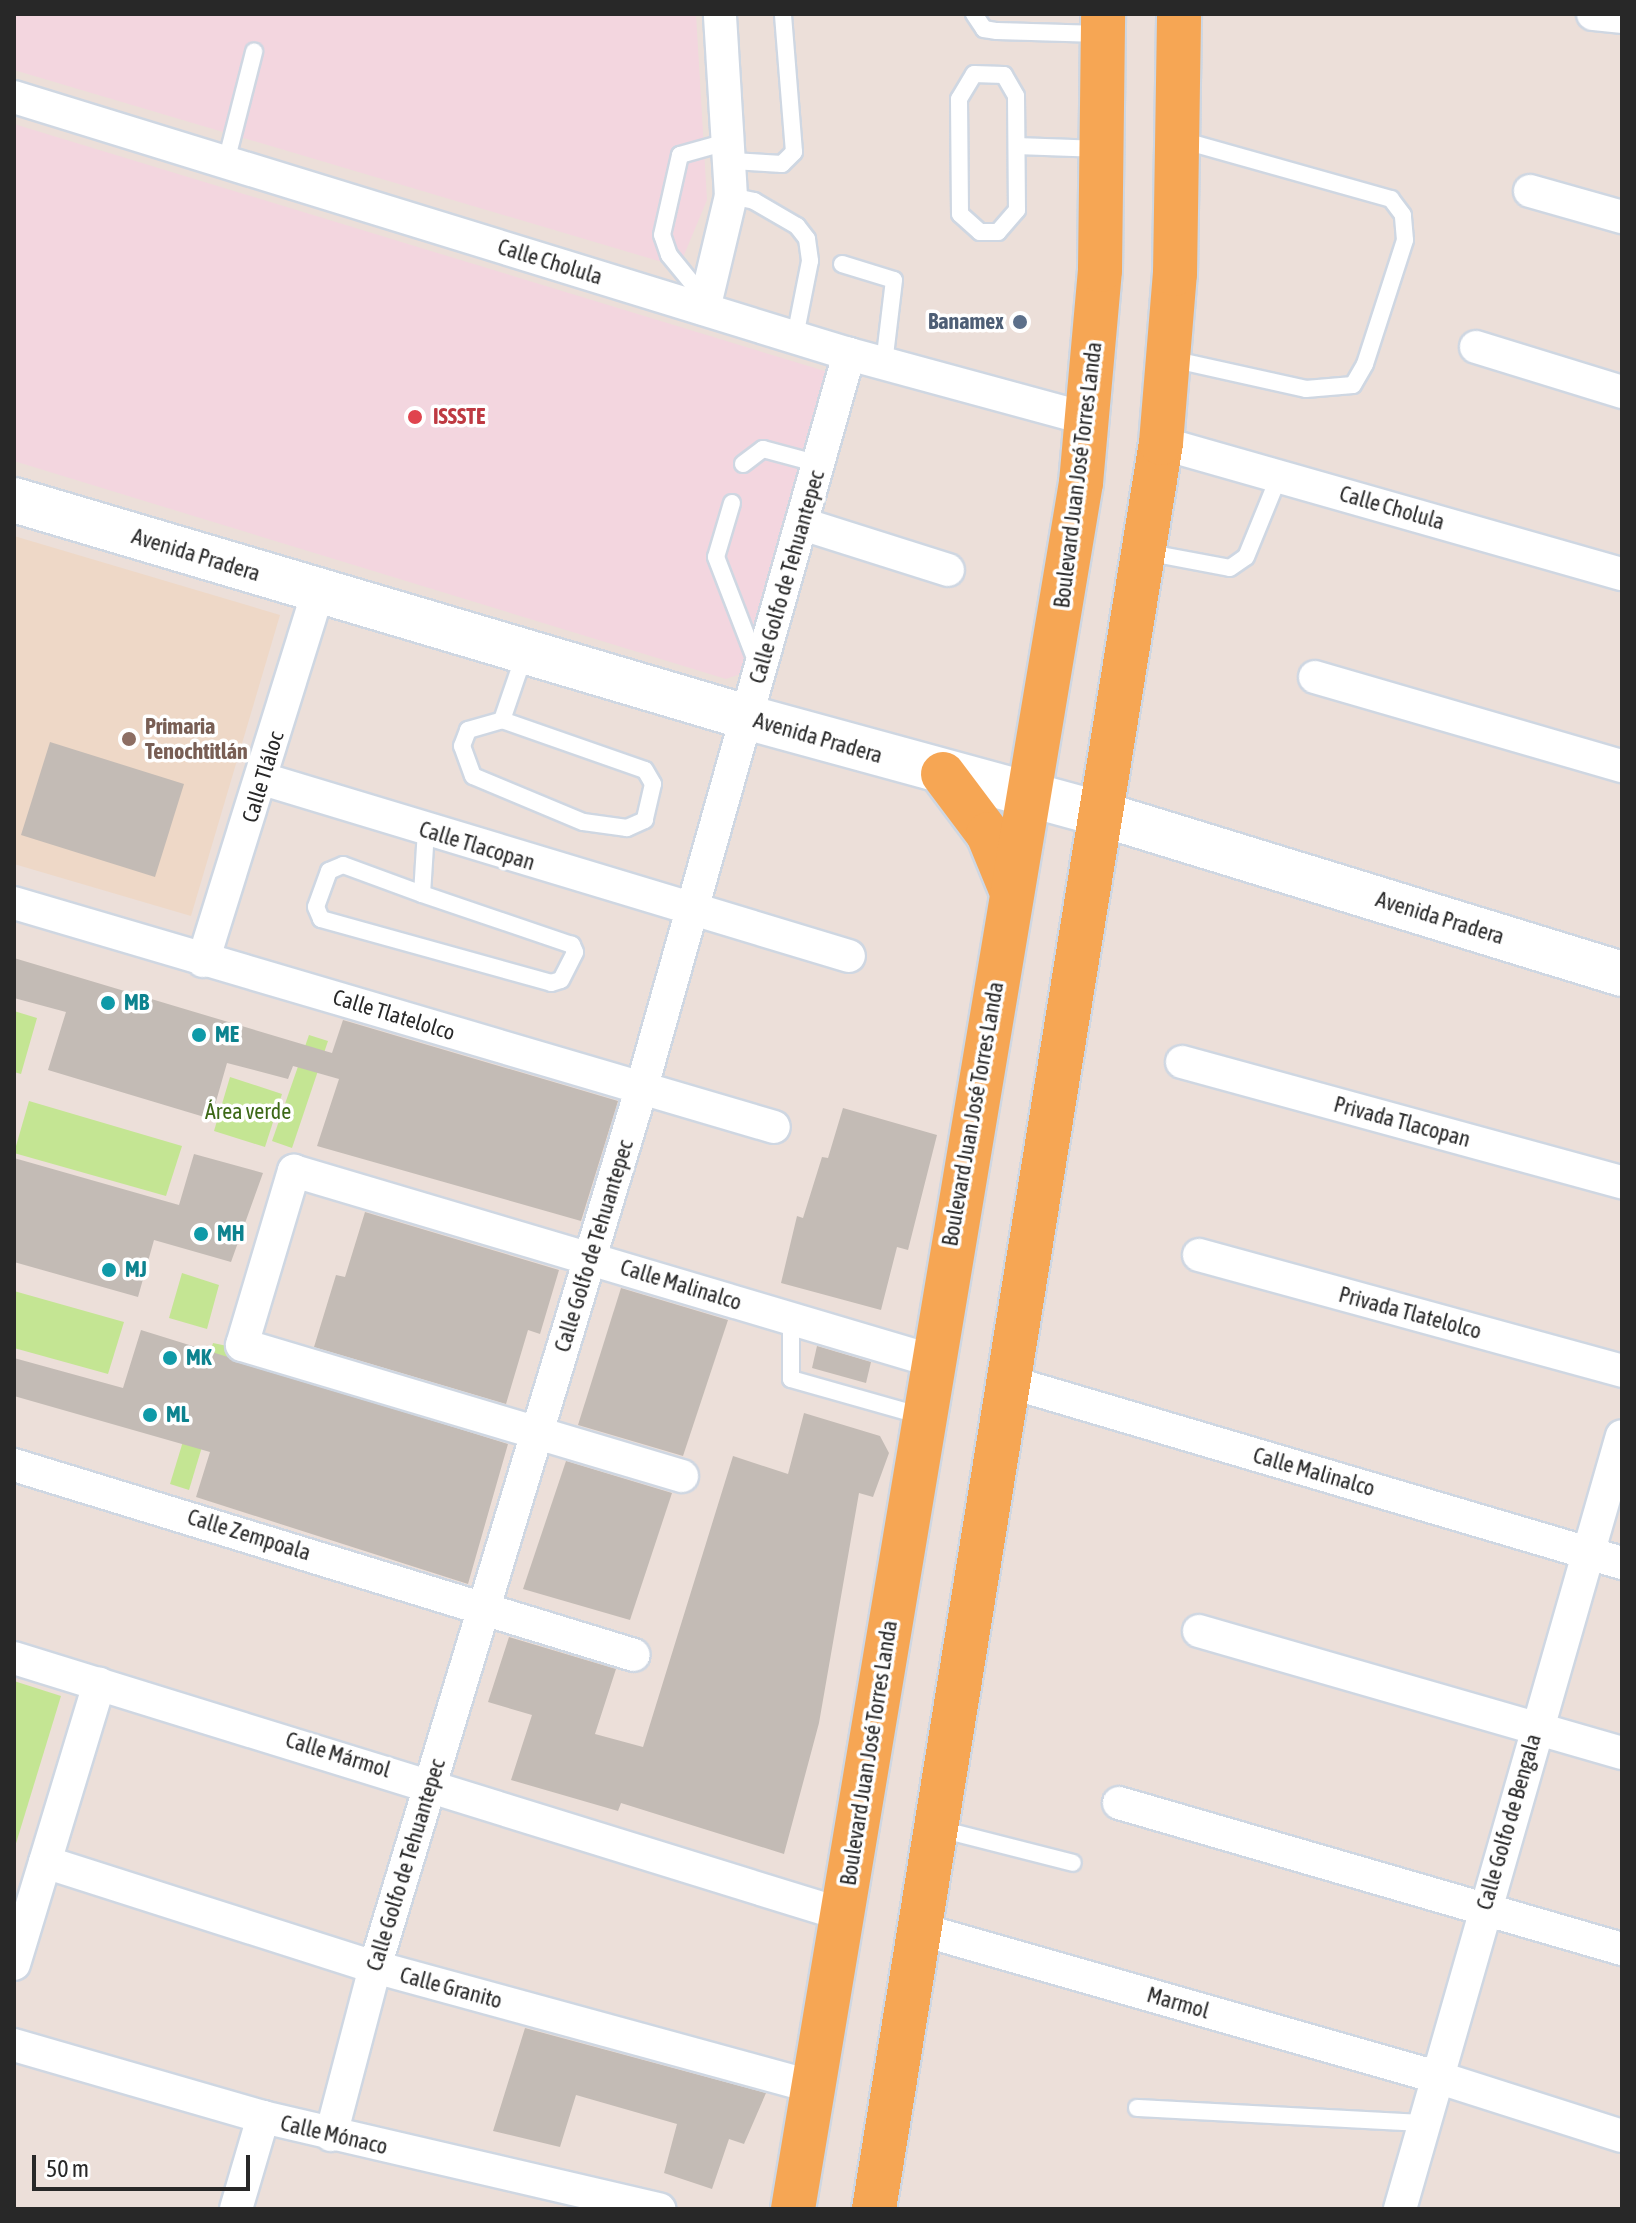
<!DOCTYPE html>
<html>
<head>
<meta charset="utf-8">
<style>
  body { margin:0 }
  #map { position:relative; width:1636px; height:2223px; overflow:hidden; background:#ecdfd9; font-family:"Asap Condensed",sans-serif }
  div>[style] { position:absolute }
  .education>* { inset:0; background:#eed8c7 }
  .medical>* { inset:0; background:#f3d6df }
  .green>* { inset:0; background:#c4e593 }
  .building>* { inset:0; background:#c3bbb5 }
  .roads { filter:drop-shadow(2px 0 #cfd7e2) drop-shadow(-2px 0 #cfd7e2) drop-shadow(0 2px #cfd7e2) drop-shadow(0 -2px #cfd7e2) }
  .lane>* { height:16px; margin:-8px; padding:0 8px; transform-origin:8px; border-radius:8px; background:#fff }
  .street>* { height:32px; margin:-16px; padding:0 16px; transform-origin:16px; border-radius:16px; background:#fff }
  .secondary>* { height:44px; margin:-22px; padding:0 22px; transform-origin:22px; border-radius:22px; background:#fff }
  .primary>* { height:44px; margin:-22px; padding:0 22px; transform-origin:22px; border-radius:22px; background:#f6a654 }
  .dots>* { width:22px; height:22px; translate:-50% -50%; box-sizing:border-box; border:4px solid #fff; border-radius:50% }
  span { translate:-50% -50%; white-space:nowrap; text-align:center; line-height:1.15; -webkit-text-stroke:7px #fff; paint-order:stroke }
  .street-label { font-size:22px; color:#282828 }
  .service-label { font-size:22px; color:#4e5e75; font-weight:700 }
  .right { translate:-100% -50%; text-align:right }
  .health-label { font-size:22px; color:#be3a42; font-weight:700 }
  .left { translate:0 -50%; text-align:left }
  .education-label { font-size:22px; color:#785e54; font-weight:700 }
  .culture-label { font-size:22px; color:#0d838f; font-weight:700 }
  .park-label { font-size:22px; color:#3c6816 }
  .frame { position:absolute; inset:0; border:16px solid #282828; pointer-events:none }
  .scale { position:absolute; left:32px; top:2155px; width:218px; height:36px; box-sizing:border-box; border:4px solid #282828; border-top:0; padding-left:10px; font-size:24px; line-height:28px; white-space:nowrap; color:#282828; -webkit-text-stroke:6px #fff; paint-order:stroke }
</style>
</head>
<body>
<div id="map">
  <div class="education">
    <i style="clip-path:polygon(14px 536px,280px 615px,191px 916px,14px 864px)"></i>
  </div>
  <div class="medical">
    <i style="clip-path:polygon(14px 14px,696px 14px,707px 200px,679px 267px,14px 70px)"></i>
    <i style="clip-path:polygon(14px 124px,828px 372px,740px 674px,726px 679px,14px 461px)"></i>
  </div>
  <div class="green">
    <i style="clip-path:polygon(14px 1011px,37px 1018px,21px 1074px,14px 1072px)"></i>
    <i style="clip-path:polygon(309px 1035px,328px 1041px,292px 1148px,272px 1141px)"></i>
    <i style="clip-path:polygon(230px 1077px,282px 1094px,265px 1147px,214px 1131px)"></i>
    <i style="clip-path:polygon(29px 1101px,182px 1146px,166px 1196px,14px 1153px)"></i>
    <i style="clip-path:polygon(182px 1273px,219px 1285px,207px 1329px,169px 1318px)"></i>
    <i style="clip-path:polygon(14px 1291px,124px 1322px,108px 1374px,14px 1348px)"></i>
    <i style="clip-path:polygon(213px 1343px,232px 1347px,189px 1490px,170px 1484px)"></i>
    <i style="clip-path:polygon(14px 1681px,61px 1696px,14px 1850px)"></i>
  </div>
  <div class="building">
    <i style="clip-path:polygon(50px 742px,184px 784px,155px 877px,21px 835px)"></i>
    <i style="clip-path:polygon(14px 958px,332px 1053px,343px 1020px,618px 1101px,581px 1221px,317px 1146px,339px 1079px,293px 1066px,288px 1079px,227px 1063px,211px 1119px,48px 1070px,66px 1012px,14px 998px)"></i>
    <i style="clip-path:polygon(843px 1108px,937px 1135px,908px 1250px,897px 1247px,881px 1310px,781px 1283px,797px 1216px,803px 1218px,822px 1157px,828px 1158px)"></i>
    <i style="clip-path:polygon(194px 1154px,263px 1173px,231px 1262px,154px 1240px,138px 1297px,14px 1262px,14px 1158px,179px 1205px)"></i>
    <i style="clip-path:polygon(365px 1212px,559px 1270px,540px 1334px,528px 1330px,506px 1404px,314px 1347px,336px 1275px,345px 1277px)"></i>
    <i style="clip-path:polygon(621px 1288px,728px 1320px,683px 1456px,578px 1425px)"></i>
    <i style="clip-path:polygon(141px 1330px,508px 1444px,468px 1584px,196px 1497px,210px 1452px,14px 1396px,14px 1358px,123px 1388px)"></i>
    <i style="clip-path:polygon(817px 1346px,871px 1362px,866px 1383px,812px 1368px)"></i>
    <i style="clip-path:polygon(804px 1413px,880px 1436px,889px 1453px,873px 1497px,859px 1493px,819px 1723px,784px 1854px,621px 1803px,618px 1811px,511px 1780px,532px 1715px,488px 1702px,509px 1637px,616px 1669px,595px 1734px,643px 1747px,733px 1456px,788px 1474px)"></i>
    <i style="clip-path:polygon(566px 1461px,672px 1493px,630px 1620px,523px 1589px)"></i>
    <i style="clip-path:polygon(525px 2028px,766px 2093px,744px 2144px,729px 2139px,712px 2189px,664px 2173px,677px 2124px,576px 2095px,560px 2147px,493px 2131px)"></i>
  </div>
  <div class="roads">
    <div class="lane">
      <i style="left:974px;top:14px;width:18px;rotate:56deg"></i>
      <i style="left:984px;top:29px;width:13px;rotate:9deg"></i>
      <i style="left:997px;top:31px;width:103px;rotate:1.7deg"></i>
      <i style="left:974px;top:74px;width:30px;rotate:2deg"></i>
      <i style="left:1004px;top:75px;width:24px;rotate:60deg"></i>
      <i style="left:1016px;top:96px;width:114px;rotate:89.5deg"></i>
      <i style="left:1017px;top:210px;width:29px;rotate:131deg"></i>
      <i style="left:998px;top:232px;width:18px;rotate:180deg"></i>
      <i style="left:980px;top:232px;width:27px;rotate:-138deg"></i>
      <i style="left:960px;top:214px;width:115px;rotate:-90.5deg"></i>
      <i style="left:959px;top:99px;width:29px;rotate:-59deg"></i>
      <i style="left:1017px;top:146px;width:84px;rotate:2deg"></i>
      <i style="left:733px;top:161px;width:49px;rotate:3.5deg"></i>
      <i style="left:782px;top:164px;width:17px;rotate:-45deg"></i>
      <i style="left:794px;top:152px;width:138px;rotate:-94.6deg"></i>
      <i style="left:226px;top:162px;width:114px;rotate:-75.7deg"></i>
      <i style="left:731px;top:196px;width:24px;rotate:12deg"></i>
      <i style="left:754px;top:201px;width:50px;rotate:30.2deg"></i>
      <i style="left:797px;top:226px;width:16px;rotate:52deg"></i>
      <i style="left:807px;top:239px;width:22px;rotate:82deg"></i>
      <i style="left:810px;top:261px;width:77px;rotate:101.2deg"></i>
      <i style="left:842px;top:264px;width:54px;rotate:17.1deg"></i>
      <i style="left:894px;top:280px;width:85px;rotate:96.8deg"></i>
      <i style="left:705px;top:299px;width:57px;rotate:-129.3deg"></i>
      <i style="left:669px;top:255px;width:21px;rotate:-109deg"></i>
      <i style="left:662px;top:235px;width:82px;rotate:-77.3deg"></i>
      <i style="left:680px;top:155px;width:52px;rotate:-15.6deg"></i>
      <i style="left:1171px;top:359px;width:138px;rotate:12.5deg"></i>
      <i style="left:1306px;top:389px;width:47px;rotate:-4.9deg"></i>
      <i style="left:1353px;top:385px;width:24px;rotate:-60deg"></i>
      <i style="left:1365px;top:364px;width:130px;rotate:-72.1deg"></i>
      <i style="left:1405px;top:240px;width:25px;rotate:-95deg"></i>
      <i style="left:1403px;top:215px;width:20px;rotate:-127deg"></i>
      <i style="left:1391px;top:199px;width:221px;rotate:-164.3deg"></i>
      <i style="left:743px;top:464px;width:25px;rotate:-37deg"></i>
      <i style="left:763px;top:449px;width:58px;rotate:15deg"></i>
      <i style="left:732px;top:503px;width:56px;rotate:106.5deg"></i>
      <i style="left:716px;top:557px;width:117px;rotate:68.9deg"></i>
      <i style="left:1145px;top:552px;width:86px;rotate:10.7deg"></i>
      <i style="left:1230px;top:568px;width:19px;rotate:-35deg"></i>
      <i style="left:1246px;top:557px;width:87px;rotate:-67.8deg"></i>
      <i style="left:502px;top:720px;width:151px;rotate:19.3deg"></i>
      <i style="left:645px;top:770px;width:16px;rotate:60deg"></i>
      <i style="left:653px;top:784px;width:37px;rotate:103deg"></i>
      <i style="left:645px;top:820px;width:20px;rotate:156deg"></i>
      <i style="left:627px;top:828px;width:44px;rotate:-172.2deg"></i>
      <i style="left:583px;top:822px;width:119px;rotate:-157.3deg"></i>
      <i style="left:473px;top:776px;width:32px;rotate:-110deg"></i>
      <i style="left:462px;top:746px;width:17px;rotate:-69deg"></i>
      <i style="left:468px;top:730px;width:35px;rotate:-16deg"></i>
      <i style="left:502px;top:720px;width:71px;rotate:-71.1deg"></i>
      <i style="left:422px;top:894px;width:84px;rotate:-159.8deg"></i>
      <i style="left:343px;top:865px;width:15px;rotate:157deg"></i>
      <i style="left:329px;top:871px;width:38px;rotate:110deg"></i>
      <i style="left:316px;top:907px;width:13px;rotate:67deg"></i>
      <i style="left:321px;top:919px;width:239px;rotate:15.5deg"></i>
      <i style="left:551px;top:983px;width:10px;rotate:-17deg"></i>
      <i style="left:561px;top:980px;width:31px;rotate:-63deg"></i>
      <i style="left:575px;top:952px;width:8px;rotate:-113deg"></i>
      <i style="left:572px;top:945px;width:158px;rotate:-161.2deg"></i>
      <i style="left:422px;top:894px;width:64px;rotate:-86.4deg"></i>
      <i style="left:791px;top:1319px;width:60px;rotate:90deg"></i>
      <i style="left:791px;top:1379px;width:136px;rotate:15.8deg"></i>
      <i style="left:936px;top:1828px;width:141px;rotate:14.3deg"></i>
      <i style="left:1137px;top:2108px;width:287px;rotate:3deg"></i>
    </div>
    <div class="street">
      <i style="left:1593px;top:14px;width:29px;rotate:6deg"></i>
      <i style="left:14px;top:97px;width:874px;rotate:17.11deg"></i>
      <i style="left:849px;top:354px;width:249px;rotate:15.2deg"></i>
      <i style="left:1530px;top:191px;width:96px;rotate:15.8deg"></i>
      <i style="left:704px;top:309px;width:116px;rotate:-76.6deg"></i>
      <i style="left:731px;top:196px;width:182px;rotate:-93.5deg"></i>
      <i style="left:1476px;top:347px;width:153px;rotate:17.1deg"></i>
      <i style="left:1161px;top:443px;width:479px;rotate:15.9deg"></i>
      <i style="left:803px;top:524px;width:152px;rotate:17.6deg"></i>
      <i style="left:1315px;top:677px;width:320px;rotate:16.2deg"></i>
      <i style="left:263px;top:779px;width:612px;rotate:16.81deg"></i>
      <i style="left:14px;top:903px;width:792px;rotate:16.42deg"></i>
      <i style="left:203px;top:961px;width:387px;rotate:-72.7deg"></i>
      <i style="left:1182px;top:1062px;width:456px;rotate:15.3deg"></i>
      <i style="left:1199px;top:1255px;width:439px;rotate:15.3deg"></i>
      <i style="left:1006px;top:1381px;width:642px;rotate:16.46deg"></i>
      <i style="left:14px;top:1465px;width:648px;rotate:17.04deg"></i>
      <i style="left:682px;top:1476px;width:459px;rotate:-163.4deg"></i>
      <i style="left:242px;top:1345px;width:182px;rotate:-73.4deg"></i>
      <i style="left:294px;top:1171px;width:663px;rotate:16.55deg"></i>
      <i style="left:1199px;top:1631px;width:440px;rotate:16.1deg"></i>
      <i style="left:14px;top:1658px;width:869px;rotate:17.2deg"></i>
      <i style="left:1119px;top:1803px;width:524px;rotate:16.19deg"></i>
      <i style="left:45px;top:1862px;width:346px;rotate:17.7deg"></i>
      <i style="left:375px;top:1967px;width:455px;rotate:15.3deg"></i>
      <i style="left:919px;top:1929px;width:539px;rotate:15.95deg"></i>
      <i style="left:1437px;top:2077px;width:194px;rotate:17.7deg"></i>
      <i style="left:14px;top:1964px;width:293px;rotate:-73.1deg"></i>
      <i style="left:14px;top:2045px;width:259px;rotate:16.1deg"></i>
      <i style="left:263px;top:2117px;width:407px;rotate:13.1deg"></i>
      <i style="left:331px;top:2135px;width:174px;rotate:-75.3deg"></i>
      <i style="left:375px;top:1967px;width:916px;rotate:-73.13deg"></i>
      <i style="left:641px;top:1090px;width:765px;rotate:-74.22deg"></i>
      <i style="left:236px;top:2209px;width:96px;rotate:-73.6deg"></i>
      <i style="left:1400px;top:2209px;width:804px;rotate:-73.98deg"></i>
    </div>
    <div class="secondary">
      <i style="left:14px;top:500px;width:763px;rotate:16.51deg"></i>
      <i style="left:746px;top:717px;width:365px;rotate:15.3deg"></i>
      <i style="left:1098px;top:813px;width:548px;rotate:17.08deg"></i>
    </div>
    <div class="primary">
      <i style="left:943px;top:774px;width:75px;rotate:53.1deg"></i>
      <i style="left:988px;top:834px;width:61px;rotate:67.7deg"></i>
      <i style="left:793px;top:2209px;width:1750px;rotate:-80.53deg"></i>
      <i style="left:1081px;top:483px;width:214px;rotate:-84.9deg"></i>
      <i style="left:1100px;top:270px;width:256px;rotate:-89.3deg"></i>
      <i style="left:874px;top:2209px;width:1789px;rotate:-80.77deg"></i>
      <i style="left:1161px;top:443px;width:170px;rotate:-85.3deg"></i>
      <i style="left:1175px;top:274px;width:260px;rotate:-89.1deg"></i>
    </div>
  </div>
  <div class="dots">
    <i style="left:1020px;top:322px;background:#5c6f8a"></i>
    <i style="left:415px;top:417px;background:#e0444e"></i>
    <i style="left:129px;top:739px;background:#8d6e63"></i>
    <i style="left:108px;top:1003px;background:#0f9aa8"></i>
    <i style="left:199px;top:1035px;background:#0f9aa8"></i>
    <i style="left:201px;top:1234px;background:#0f9aa8"></i>
    <i style="left:109px;top:1270px;background:#0f9aa8"></i>
    <i style="left:170px;top:1358px;background:#0f9aa8"></i>
    <i style="left:150px;top:1415px;background:#0f9aa8"></i>
  </div>
  <div class="street-label">
    <span style="left:550px;top:262px;rotate:17deg">Calle Cholula</span>
    <span style="left:1078px;top:475px;rotate:-83deg">Boulevard Juan José Torres Landa</span>
    <span style="left:1392px;top:508px;rotate:16deg">Calle Cholula</span>
    <span style="left:196px;top:555px;rotate:17deg">Avenida Pradera</span>
    <span style="left:787px;top:577px;rotate:-74deg">Calle Golfo de Tehuantepec</span>
    <span style="left:818px;top:738px;rotate:16deg">Avenida Pradera</span>
    <span style="left:263px;top:777px;rotate:-73deg">Calle Tláloc</span>
    <span style="left:477px;top:846px;rotate:17deg">Calle Tlacopan</span>
    <span style="left:1440px;top:918px;rotate:17deg">Avenida Pradera</span>
    <span style="left:394px;top:1015px;rotate:17deg">Calle Tlatelolco</span>
    <span style="left:973px;top:1114px;rotate:-80deg">Boulevard Juan José Torres Landa</span>
    <span style="left:1402px;top:1122px;rotate:15deg">Privada Tlacopan</span>
    <span style="left:594px;top:1246px;rotate:-73deg">Calle Golfo de Tehuantepec</span>
    <span style="left:681px;top:1285px;rotate:17deg">Calle Malinalco</span>
    <span style="left:1410px;top:1313px;rotate:15deg">Privada Tlatelolco</span>
    <span style="left:1314px;top:1472px;rotate:16deg">Calle Malinalco</span>
    <span style="left:249px;top:1535px;rotate:17deg">Calle Zempoala</span>
    <span style="left:869px;top:1753px;rotate:-81deg">Boulevard Juan José Torres Landa</span>
    <span style="left:338px;top:1755px;rotate:17deg">Calle Mármol</span>
    <span style="left:1509px;top:1822px;rotate:-74deg">Calle Golfo de Bengala</span>
    <span style="left:406px;top:1865px;rotate:-73deg">Calle Golfo de Tehuantepec</span>
    <span style="left:451px;top:1988px;rotate:15deg">Calle Granito</span>
    <span style="left:1178px;top:2003px;rotate:16deg">Marmol</span>
    <span style="left:334px;top:2135px;rotate:13deg">Calle Mónaco</span>
  </div>
  <div class="service-label">
    <span class="right" style="left:1004px;top:322px">Banamex</span>
  </div>
  <div class="health-label">
    <span class="left" style="left:433px;top:417px">ISSSTE</span>
  </div>
  <div class="education-label">
    <span class="left" style="left:145px;top:739px">Primaria<br>Tenochtitlán</span>
  </div>
  <div class="culture-label">
    <span class="left" style="left:124px;top:1003px">MB</span>
    <span class="left" style="left:215px;top:1035px">ME</span>
    <span class="left" style="left:217px;top:1234px">MH</span>
    <span class="left" style="left:125px;top:1270px">MJ</span>
    <span class="left" style="left:186px;top:1358px">MK</span>
    <span class="left" style="left:166px;top:1415px">ML</span>
  </div>
  <div class="park-label">
    <span style="left:248px;top:1112px">Área verde</span>
  </div>
  <div class="frame"></div>
  <div class="scale">50 m</div>
</div>
</body>
</html>
